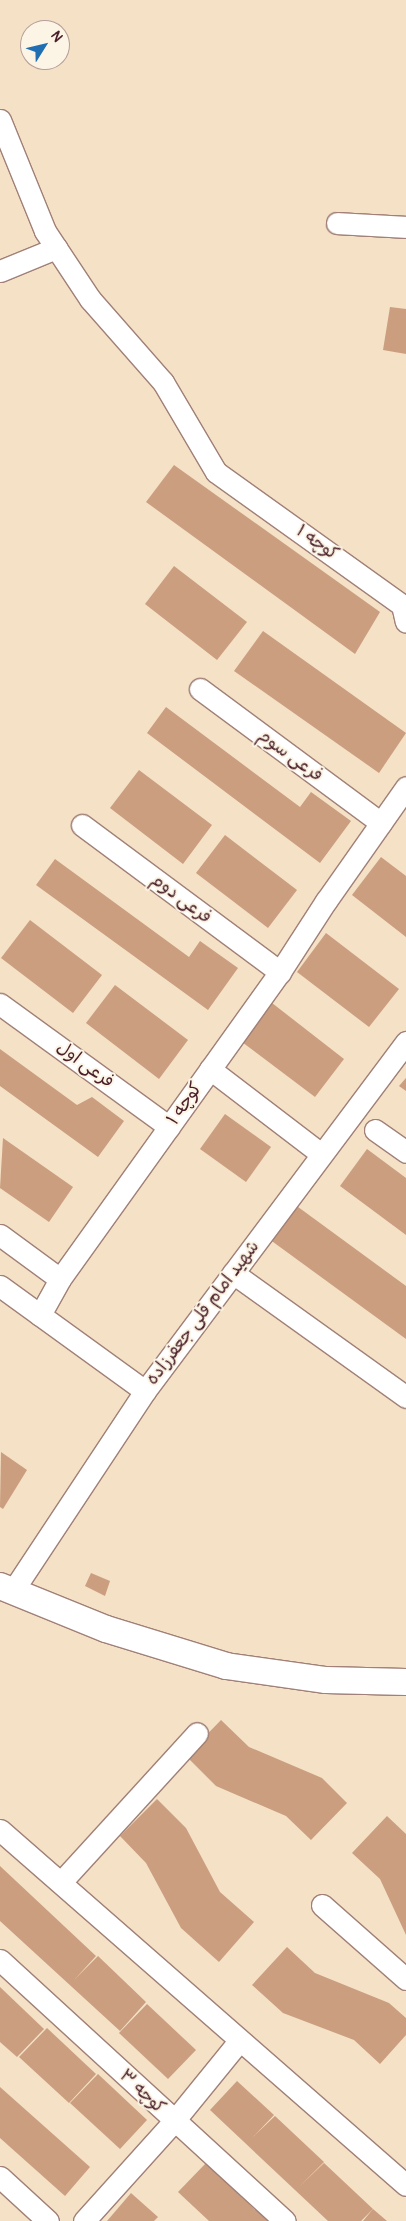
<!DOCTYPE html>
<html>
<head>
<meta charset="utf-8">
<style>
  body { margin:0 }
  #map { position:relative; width:406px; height:2221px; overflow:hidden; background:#f5e1c6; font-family:Pangolin,"Playpen Sans Arabic",sans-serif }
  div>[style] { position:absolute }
  .building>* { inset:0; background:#ca9e7e }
  .roads { filter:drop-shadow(1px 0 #a08078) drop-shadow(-1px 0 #a08078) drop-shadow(0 1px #a08078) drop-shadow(0 -1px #a08078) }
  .minor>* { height:21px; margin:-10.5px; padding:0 10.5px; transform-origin:10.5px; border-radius:10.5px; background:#fff }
  .major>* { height:26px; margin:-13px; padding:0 13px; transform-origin:13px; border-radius:13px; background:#fff }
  span { translate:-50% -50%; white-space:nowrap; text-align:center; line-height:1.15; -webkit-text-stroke:4px #fcf5e5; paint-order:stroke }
  .street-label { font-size:18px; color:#4a1f2b }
  .north { position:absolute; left:20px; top:20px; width:50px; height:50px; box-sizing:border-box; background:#fcf5e5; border:1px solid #b59f9b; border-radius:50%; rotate:54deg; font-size:14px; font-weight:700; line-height:20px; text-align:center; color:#4a1f2b }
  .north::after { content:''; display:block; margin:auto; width:18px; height:22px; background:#1f6fb2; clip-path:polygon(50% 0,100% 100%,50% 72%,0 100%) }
</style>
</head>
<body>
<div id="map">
  <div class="building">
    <i style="clip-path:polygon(390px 307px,406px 309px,406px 354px,383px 350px)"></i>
    <i style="clip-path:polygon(174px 465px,380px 612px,355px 654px,146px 502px)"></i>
    <i style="clip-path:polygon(174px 566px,247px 622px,217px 660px,145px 604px)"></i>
    <i style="clip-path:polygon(263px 631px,406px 733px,379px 773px,234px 671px)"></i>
    <i style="clip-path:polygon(166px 707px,300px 807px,311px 792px,351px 821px,320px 863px,147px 733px)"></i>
    <i style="clip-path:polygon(139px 770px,212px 825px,183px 864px,110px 808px)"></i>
    <i style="clip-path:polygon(225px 835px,297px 890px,268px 928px,196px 873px)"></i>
    <i style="clip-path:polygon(381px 857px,406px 876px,406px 937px,352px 895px)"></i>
    <i style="clip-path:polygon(55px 859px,189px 957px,200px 941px,238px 968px,208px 1010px,36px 885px)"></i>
    <i style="clip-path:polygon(30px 920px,102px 975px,73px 1013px,1px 958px)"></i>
    <i style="clip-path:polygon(326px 933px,399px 989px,369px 1027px,297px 972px)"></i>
    <i style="clip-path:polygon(115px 985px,188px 1040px,159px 1079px,86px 1023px)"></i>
    <i style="clip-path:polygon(272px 1003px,344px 1059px,315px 1097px,242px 1042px)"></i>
    <i style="clip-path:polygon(0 1049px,77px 1105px,92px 1097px,124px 1121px,98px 1157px,0 1086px)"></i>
    <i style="clip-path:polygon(406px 1078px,406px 1091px,399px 1086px)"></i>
    <i style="clip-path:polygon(225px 1114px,271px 1147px,246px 1182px,200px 1149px)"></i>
    <i style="clip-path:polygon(3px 1138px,73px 1187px,49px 1222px,0 1188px)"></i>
    <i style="clip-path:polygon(367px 1149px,406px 1178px,406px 1235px,340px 1186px)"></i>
    <i style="clip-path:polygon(294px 1204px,406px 1286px,406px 1339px,269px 1239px)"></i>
    <i style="clip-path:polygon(1px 1452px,27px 1470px,3px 1509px,0 1507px)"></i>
    <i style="clip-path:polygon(91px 1573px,110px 1581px,105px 1596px,85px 1586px)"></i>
    <i style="clip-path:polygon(221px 1720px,249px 1747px,322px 1778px,347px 1803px,311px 1840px,286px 1816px,216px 1786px,186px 1756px)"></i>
    <i style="clip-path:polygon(157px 1799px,186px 1828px,220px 1892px,254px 1922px,219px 1962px,181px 1928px,146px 1863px,120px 1836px)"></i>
    <i style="clip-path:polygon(387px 1816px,406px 1834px,406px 1935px,380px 1879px,352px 1853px)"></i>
    <i style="clip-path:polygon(0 1866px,96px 1956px,74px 1980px,98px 1956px,146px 2002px,120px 2031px,0 1921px)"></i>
    <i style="clip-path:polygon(287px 1947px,315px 1973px,389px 2003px,406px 2018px,406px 2035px,380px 2064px,354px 2040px,283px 2013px,252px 1985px)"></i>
    <i style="clip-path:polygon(0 1987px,44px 2029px,17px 2057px,0 2042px)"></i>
    <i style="clip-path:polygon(147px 2004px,196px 2050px,168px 2079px,119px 2033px)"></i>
    <i style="clip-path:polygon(47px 2028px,96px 2074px,69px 2103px,19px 2057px)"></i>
    <i style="clip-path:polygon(98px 2074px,147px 2120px,120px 2149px,70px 2103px)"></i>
    <i style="clip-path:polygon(237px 2081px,274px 2115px,253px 2137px,275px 2116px,324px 2162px,300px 2186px,324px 2163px,373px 2209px,361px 2221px,328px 2221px,210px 2110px)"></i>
    <i style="clip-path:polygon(0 2087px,90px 2167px,65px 2196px,0 2138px)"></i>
    <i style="clip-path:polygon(206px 2163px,255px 2210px,251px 2214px,256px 2209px,268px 2221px,209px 2221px,178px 2192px)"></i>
    <i style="clip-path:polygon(131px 2193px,158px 2217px,154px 2221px,107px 2221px)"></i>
    <i style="clip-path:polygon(373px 2209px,387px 2221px,363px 2221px)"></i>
  </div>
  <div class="roads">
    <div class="minor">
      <i style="left:0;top:120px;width:120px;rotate:67.9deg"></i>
      <i style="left:45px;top:231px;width:82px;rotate:56.5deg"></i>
      <i style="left:90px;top:299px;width:111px;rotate:48.7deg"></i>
      <i style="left:163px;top:382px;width:104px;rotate:59.5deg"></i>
      <i style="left:216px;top:472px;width:229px;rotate:35.6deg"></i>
      <i style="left:402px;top:605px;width:17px;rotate:77deg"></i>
      <i style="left:337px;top:223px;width:69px;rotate:3.3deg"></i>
      <i style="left:0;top:271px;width:61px;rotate:-22.3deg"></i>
      <i style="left:200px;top:689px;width:225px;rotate:36.5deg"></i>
      <i style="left:82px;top:825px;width:247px;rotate:36.6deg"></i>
      <i style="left:0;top:1004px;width:209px;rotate:36deg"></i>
      <i style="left:210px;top:1069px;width:140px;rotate:37.4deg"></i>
      <i style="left:375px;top:1130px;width:38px;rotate:35deg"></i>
      <i style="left:0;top:1235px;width:74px;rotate:36.3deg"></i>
      <i style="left:233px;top:1273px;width:213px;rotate:35.6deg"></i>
      <i style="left:0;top:1286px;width:49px;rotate:35.9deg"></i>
      <i style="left:145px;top:1391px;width:130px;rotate:-144.1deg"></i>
      <i style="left:40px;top:1315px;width:41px;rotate:-60.9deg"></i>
      <i style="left:60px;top:1279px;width:378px;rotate:-54.4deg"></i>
      <i style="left:280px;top:972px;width:85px;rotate:-57.1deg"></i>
      <i style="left:326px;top:901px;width:139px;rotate:-54.9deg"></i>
      <i style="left:12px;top:1592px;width:241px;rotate:-56.5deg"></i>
      <i style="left:145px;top:1391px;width:436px;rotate:-53.2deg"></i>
      <i style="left:0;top:1830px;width:539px;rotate:41.17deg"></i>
      <i style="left:62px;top:1881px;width:200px;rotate:-47.6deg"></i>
      <i style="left:322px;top:1905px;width:112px;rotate:41.4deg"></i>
      <i style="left:0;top:1960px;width:386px;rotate:42.5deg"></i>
      <i style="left:0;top:2177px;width:65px;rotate:42.5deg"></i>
      <i style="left:84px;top:2221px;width:135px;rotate:-48deg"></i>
      <i style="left:174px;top:2121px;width:103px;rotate:-50.9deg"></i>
    </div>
    <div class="major">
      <i style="left:0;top:1586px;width:114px;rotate:22.1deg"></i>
      <i style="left:106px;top:1629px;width:126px;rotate:17.1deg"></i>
      <i style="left:226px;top:1666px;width:101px;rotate:8deg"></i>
      <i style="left:326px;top:1680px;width:80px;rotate:1.4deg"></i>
    </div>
  </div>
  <div class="street-label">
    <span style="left:317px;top:543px;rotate:35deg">کوچه ۱</span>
    <span style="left:290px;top:756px;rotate:36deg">فرعی سوم</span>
    <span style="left:181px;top:899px;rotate:37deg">فرعی دوم</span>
    <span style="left:85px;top:1065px;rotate:36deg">فرعی اول</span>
    <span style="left:185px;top:1104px;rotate:-55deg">کوچه ۱</span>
    <span style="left:203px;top:1313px;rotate:-53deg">شهید امام قلی جعفرزاده</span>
    <span style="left:142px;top:2092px;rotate:43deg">کوچه ۳</span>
  </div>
  <div class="north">N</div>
</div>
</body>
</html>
